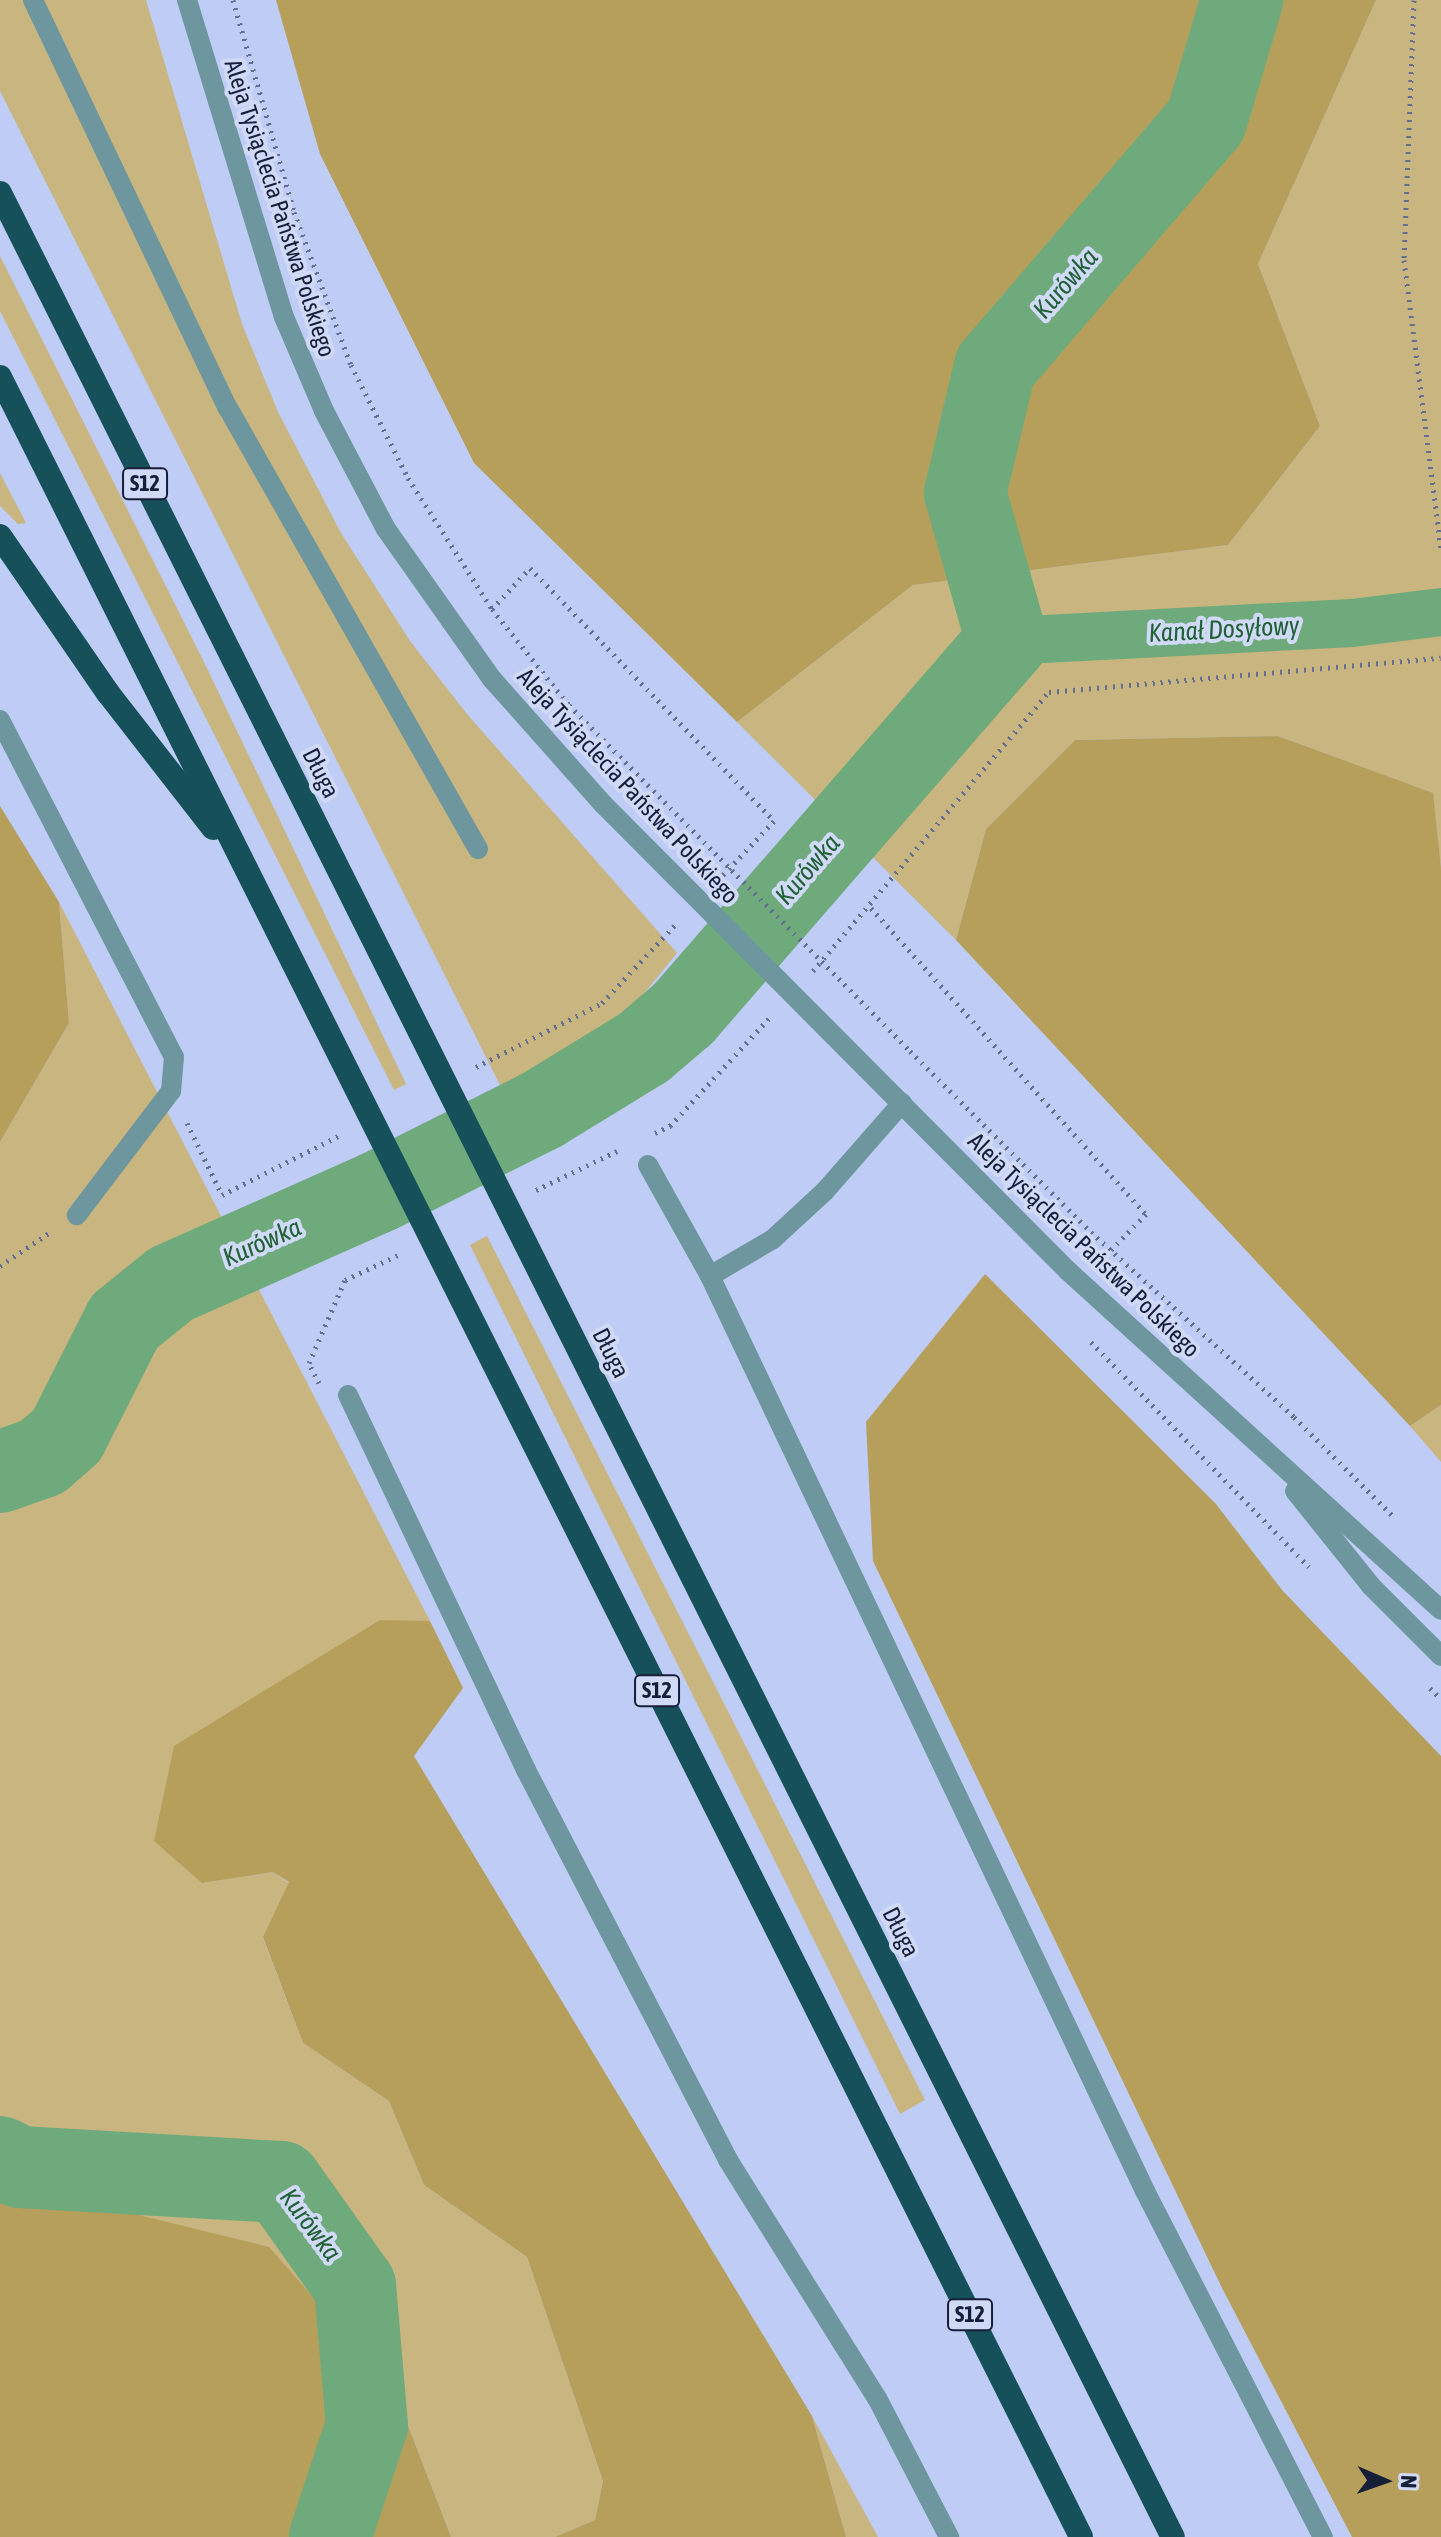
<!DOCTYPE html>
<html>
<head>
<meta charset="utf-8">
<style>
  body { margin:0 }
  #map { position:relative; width:1441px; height:2537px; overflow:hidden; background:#beccf6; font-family:"Asap Condensed",sans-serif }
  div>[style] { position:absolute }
  .green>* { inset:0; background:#c8b57f }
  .forest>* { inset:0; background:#b69f5b }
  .canal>* { height:48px; margin:-24px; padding:0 24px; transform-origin:24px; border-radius:24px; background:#6eaa7c }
  .river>* { height:82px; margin:-41px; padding:0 41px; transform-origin:41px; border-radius:41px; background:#6eaa7c }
  .path>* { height:5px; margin-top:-2.5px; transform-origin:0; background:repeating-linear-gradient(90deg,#646e90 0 2px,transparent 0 8px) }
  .service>* { height:20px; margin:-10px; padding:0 10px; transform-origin:10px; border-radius:10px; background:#6e969e }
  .tertiary>* { height:20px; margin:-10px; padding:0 10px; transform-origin:10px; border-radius:10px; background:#6e969e }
  .motorway>* { height:24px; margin:-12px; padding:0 12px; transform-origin:12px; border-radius:12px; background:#16515b }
  span { translate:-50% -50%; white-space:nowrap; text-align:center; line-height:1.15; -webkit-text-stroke:8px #d0d9f6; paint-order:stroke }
  .shield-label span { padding:2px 6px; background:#d0d9f6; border:2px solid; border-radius:6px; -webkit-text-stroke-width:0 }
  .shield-label { font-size:22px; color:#171e38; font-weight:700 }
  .street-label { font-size:24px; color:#171e38 }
  .water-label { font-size:26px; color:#206135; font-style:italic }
  .north { position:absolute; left:1345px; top:2441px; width:80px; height:80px; -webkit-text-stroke:6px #d0d9f6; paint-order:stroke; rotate:92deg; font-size:22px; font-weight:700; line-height:32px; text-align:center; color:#171e38 }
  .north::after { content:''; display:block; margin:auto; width:28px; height:36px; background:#171e38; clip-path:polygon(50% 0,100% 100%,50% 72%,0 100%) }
</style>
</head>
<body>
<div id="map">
  <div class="green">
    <i style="clip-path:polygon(0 0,146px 0,242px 324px,278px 412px,341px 533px,410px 641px,467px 714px,677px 953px,632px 1008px,502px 1089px,0 91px)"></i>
    <i style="clip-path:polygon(1376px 0,1441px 0,1441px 868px,1432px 793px,1278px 736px,1075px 740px,986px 829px,956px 940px,737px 722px,913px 585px,1228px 545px,1320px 426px,1258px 264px)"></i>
    <i style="clip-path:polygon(0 256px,204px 662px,406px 1084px,394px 1090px,0 311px)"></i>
    <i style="clip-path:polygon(0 473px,26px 523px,18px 524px,0 506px)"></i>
    <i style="clip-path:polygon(59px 902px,430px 1621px,380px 1621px,202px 1883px,273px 1872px,289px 1883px,263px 1938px,303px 2043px,389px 2101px,424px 2185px,527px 2257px,603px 2481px,595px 2520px,555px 2537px,451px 2537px,394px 2389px,269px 2248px,0 2181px,0 1142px,69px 1023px)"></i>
    <i style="clip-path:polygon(487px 1236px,925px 2100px,900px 2114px,470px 1245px)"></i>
    <i style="clip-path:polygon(1441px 1405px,1441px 1462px,1410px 1426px)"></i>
    <i style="clip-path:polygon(812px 2416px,878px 2537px,846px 2537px)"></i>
  </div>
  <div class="forest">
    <i style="clip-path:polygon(276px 0,1376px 0,1258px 264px,1320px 426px,1228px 545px,913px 585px,737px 722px,474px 463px,320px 154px)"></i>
    <i style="clip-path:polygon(1278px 736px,1433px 793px,1441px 868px,1441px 1405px,1410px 1426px,956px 940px,986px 829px,1075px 740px)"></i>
    <i style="clip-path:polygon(0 806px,59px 902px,69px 1023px,0 1142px)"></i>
    <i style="clip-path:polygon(985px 1274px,1216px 1504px,1282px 1590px,1441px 1756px,1441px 2537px,1352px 2537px,1222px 2288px,873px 1561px,866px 1422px)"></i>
    <i style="clip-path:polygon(380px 1620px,430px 1621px,463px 1688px,414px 1756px,812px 2416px,846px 2537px,555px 2537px,595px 2520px,603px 2481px,527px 2257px,424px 2185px,389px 2101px,303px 2043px,263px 1937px,289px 1882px,273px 1872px,202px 1883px,154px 1841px,174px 1746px)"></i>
    <i style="clip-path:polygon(0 2181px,269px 2247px,394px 2389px,451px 2537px,0 2537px)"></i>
  </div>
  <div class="canal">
    <i style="left:1007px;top:641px;width:345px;rotate:-3deg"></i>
    <i style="left:1352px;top:623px;width:90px;rotate:-7deg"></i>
  </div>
  <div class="river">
    <i style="left:0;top:1472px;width:45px;rotate:-19.7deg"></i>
    <i style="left:42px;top:1457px;width:33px;rotate:-41deg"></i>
    <i style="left:67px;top:1435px;width:127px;rotate:-63.2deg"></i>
    <i style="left:124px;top:1322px;width:60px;rotate:-39deg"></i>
    <i style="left:171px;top:1284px;width:227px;rotate:-24deg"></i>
    <i style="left:378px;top:1192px;width:181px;rotate:-26.6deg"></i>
    <i style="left:540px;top:1111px;width:121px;rotate:-31.5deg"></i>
    <i style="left:643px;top:1048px;width:52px;rotate:-40.4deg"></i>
    <i style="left:683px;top:1014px;width:494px;rotate:-49deg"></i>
    <i style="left:1007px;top:641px;width:154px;rotate:-105.8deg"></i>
    <i style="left:965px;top:493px;width:130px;rotate:-76.6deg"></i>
    <i style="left:995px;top:367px;width:324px;rotate:-49.4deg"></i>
    <i style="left:1206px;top:121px;width:126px;rotate:-73.4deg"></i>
    <i style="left:0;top:2157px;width:22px;rotate:27deg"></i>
    <i style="left:20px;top:2167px;width:261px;rotate:3.3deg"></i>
    <i style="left:281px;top:2182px;width:128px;rotate:54.6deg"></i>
    <i style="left:355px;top:2286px;width:140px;rotate:85.1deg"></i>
    <i style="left:367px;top:2425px;width:118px;rotate:108.3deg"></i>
  </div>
  <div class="path">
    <i style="left:233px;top:0;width:221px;rotate:73.9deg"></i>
    <i style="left:294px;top:212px;width:163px;rotate:69.6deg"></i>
    <i style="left:351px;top:365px;width:127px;rotate:63.2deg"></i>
    <i style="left:408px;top:478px;width:156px;rotate:57.3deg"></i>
    <i style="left:492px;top:609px;width:123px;rotate:51.3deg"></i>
    <i style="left:569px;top:705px;width:486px;rotate:45.4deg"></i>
    <i style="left:910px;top:1051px;width:256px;rotate:45deg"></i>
    <i style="left:1091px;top:1232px;width:275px;rotate:42.3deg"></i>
    <i style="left:1294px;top:1417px;width:143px;rotate:45deg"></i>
    <i style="left:1414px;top:0;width:260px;rotate:92.2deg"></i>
    <i style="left:1404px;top:260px;width:292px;rotate:82.7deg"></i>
    <i style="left:492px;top:609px;width:56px;rotate:-47.2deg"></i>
    <i style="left:530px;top:568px;width:351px;rotate:46deg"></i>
    <i style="left:774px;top:821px;width:76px;rotate:133.4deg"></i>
    <i style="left:871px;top:908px;width:411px;rotate:48.1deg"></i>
    <i style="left:1146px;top:1214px;width:50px;rotate:134.2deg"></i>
    <i style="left:813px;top:971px;width:365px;rotate:-49.8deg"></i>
    <i style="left:1049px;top:692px;width:393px;rotate:-5deg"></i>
    <i style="left:476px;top:1067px;width:141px;rotate:-26.9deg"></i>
    <i style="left:602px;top:1003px;width:108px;rotate:-46.9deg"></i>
    <i style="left:187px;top:1123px;width:80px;rotate:64.1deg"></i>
    <i style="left:222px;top:1195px;width:135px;rotate:-26.9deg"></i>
    <i style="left:655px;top:1133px;width:17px;rotate:-25deg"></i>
    <i style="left:670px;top:1126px;width:149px;rotate:-47.4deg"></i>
    <i style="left:536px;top:1190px;width:90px;rotate:-25.7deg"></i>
    <i style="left:0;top:1266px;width:59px;rotate:-34deg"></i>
    <i style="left:1091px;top:1342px;width:313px;rotate:45.9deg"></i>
    <i style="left:319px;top:1383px;width:22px;rotate:-117deg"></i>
    <i style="left:309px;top:1363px;width:90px;rotate:-66.6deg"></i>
    <i style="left:345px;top:1280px;width:61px;rotate:-25.3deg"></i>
    <i style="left:1430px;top:1688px;width:16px;rotate:45deg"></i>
  </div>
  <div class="service">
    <i style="left:33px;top:0;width:452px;rotate:64.5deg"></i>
    <i style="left:228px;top:408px;width:507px;rotate:60.45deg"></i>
    <i style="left:0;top:720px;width:379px;rotate:62.7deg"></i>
    <i style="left:174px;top:1057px;width:34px;rotate:95deg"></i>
    <i style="left:171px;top:1091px;width:156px;rotate:127.2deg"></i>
    <i style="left:648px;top:1165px;width:127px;rotate:60.8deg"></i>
    <i style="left:710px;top:1276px;width:1013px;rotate:64.57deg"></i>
    <i style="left:1145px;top:2191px;width:389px;rotate:62.8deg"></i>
    <i style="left:710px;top:1276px;width:73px;rotate:-30.4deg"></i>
    <i style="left:773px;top:1239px;width:71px;rotate:-42.7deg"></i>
    <i style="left:825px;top:1191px;width:117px;rotate:-48.8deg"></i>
    <i style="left:348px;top:1395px;width:415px;rotate:64.6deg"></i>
    <i style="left:526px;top:1770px;width:439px;rotate:62.6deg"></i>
    <i style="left:728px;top:2160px;width:281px;rotate:58deg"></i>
    <i style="left:877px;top:2398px;width:157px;rotate:62.6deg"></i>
  </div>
  <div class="tertiary">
    <i style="left:187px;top:0;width:332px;rotate:73deg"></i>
    <i style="left:284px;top:317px;width:102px;rotate:66.9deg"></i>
    <i style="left:324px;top:411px;width:133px;rotate:62.3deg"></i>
    <i style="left:386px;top:529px;width:184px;rotate:54.8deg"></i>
    <i style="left:492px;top:679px;width:167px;rotate:48.4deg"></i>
    <i style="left:603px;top:804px;width:658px;rotate:45.12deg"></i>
    <i style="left:1067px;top:1270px;width:505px;rotate:42.27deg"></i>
    <i style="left:1295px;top:1491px;width:122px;rotate:51.3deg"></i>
    <i style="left:1371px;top:1586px;width:99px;rotate:45deg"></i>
  </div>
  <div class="motorway">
    <i style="left:0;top:193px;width:2621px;rotate:63.42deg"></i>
    <i style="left:0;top:377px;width:2415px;rotate:63.41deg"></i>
    <i style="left:0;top:536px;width:191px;rotate:55.5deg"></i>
    <i style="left:108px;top:693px;width:171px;rotate:52.1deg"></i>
  </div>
  <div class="shield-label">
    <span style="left:145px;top:484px">S12</span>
    <span style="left:657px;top:1691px">S12</span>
    <span style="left:970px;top:2315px">S12</span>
  </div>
  <div class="street-label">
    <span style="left:280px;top:208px;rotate:72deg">Aleja Tysiąclecia Państwa Polskiego</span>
    <span style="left:321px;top:773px;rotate:63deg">Długa</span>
    <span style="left:628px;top:786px;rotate:47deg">Aleja Tysiąclecia Państwa Polskiego</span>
    <span style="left:1084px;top:1245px;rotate:44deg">Aleja Tysiąclecia Państwa Polskiego</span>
    <span style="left:611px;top:1353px;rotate:63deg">Długa</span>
    <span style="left:901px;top:1932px;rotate:63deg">Długa</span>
  </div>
  <div class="water-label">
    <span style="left:1066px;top:284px;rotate:-49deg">Kurówka</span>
    <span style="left:1224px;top:630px;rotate:-3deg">Kanał Dosyłowy</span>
    <span style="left:808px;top:870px;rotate:-49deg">Kurówka</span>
    <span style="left:262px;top:1243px;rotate:-24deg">Kurówka</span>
    <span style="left:310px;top:2225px;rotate:53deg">Kurówka</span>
  </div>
  <div class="north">N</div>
</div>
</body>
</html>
